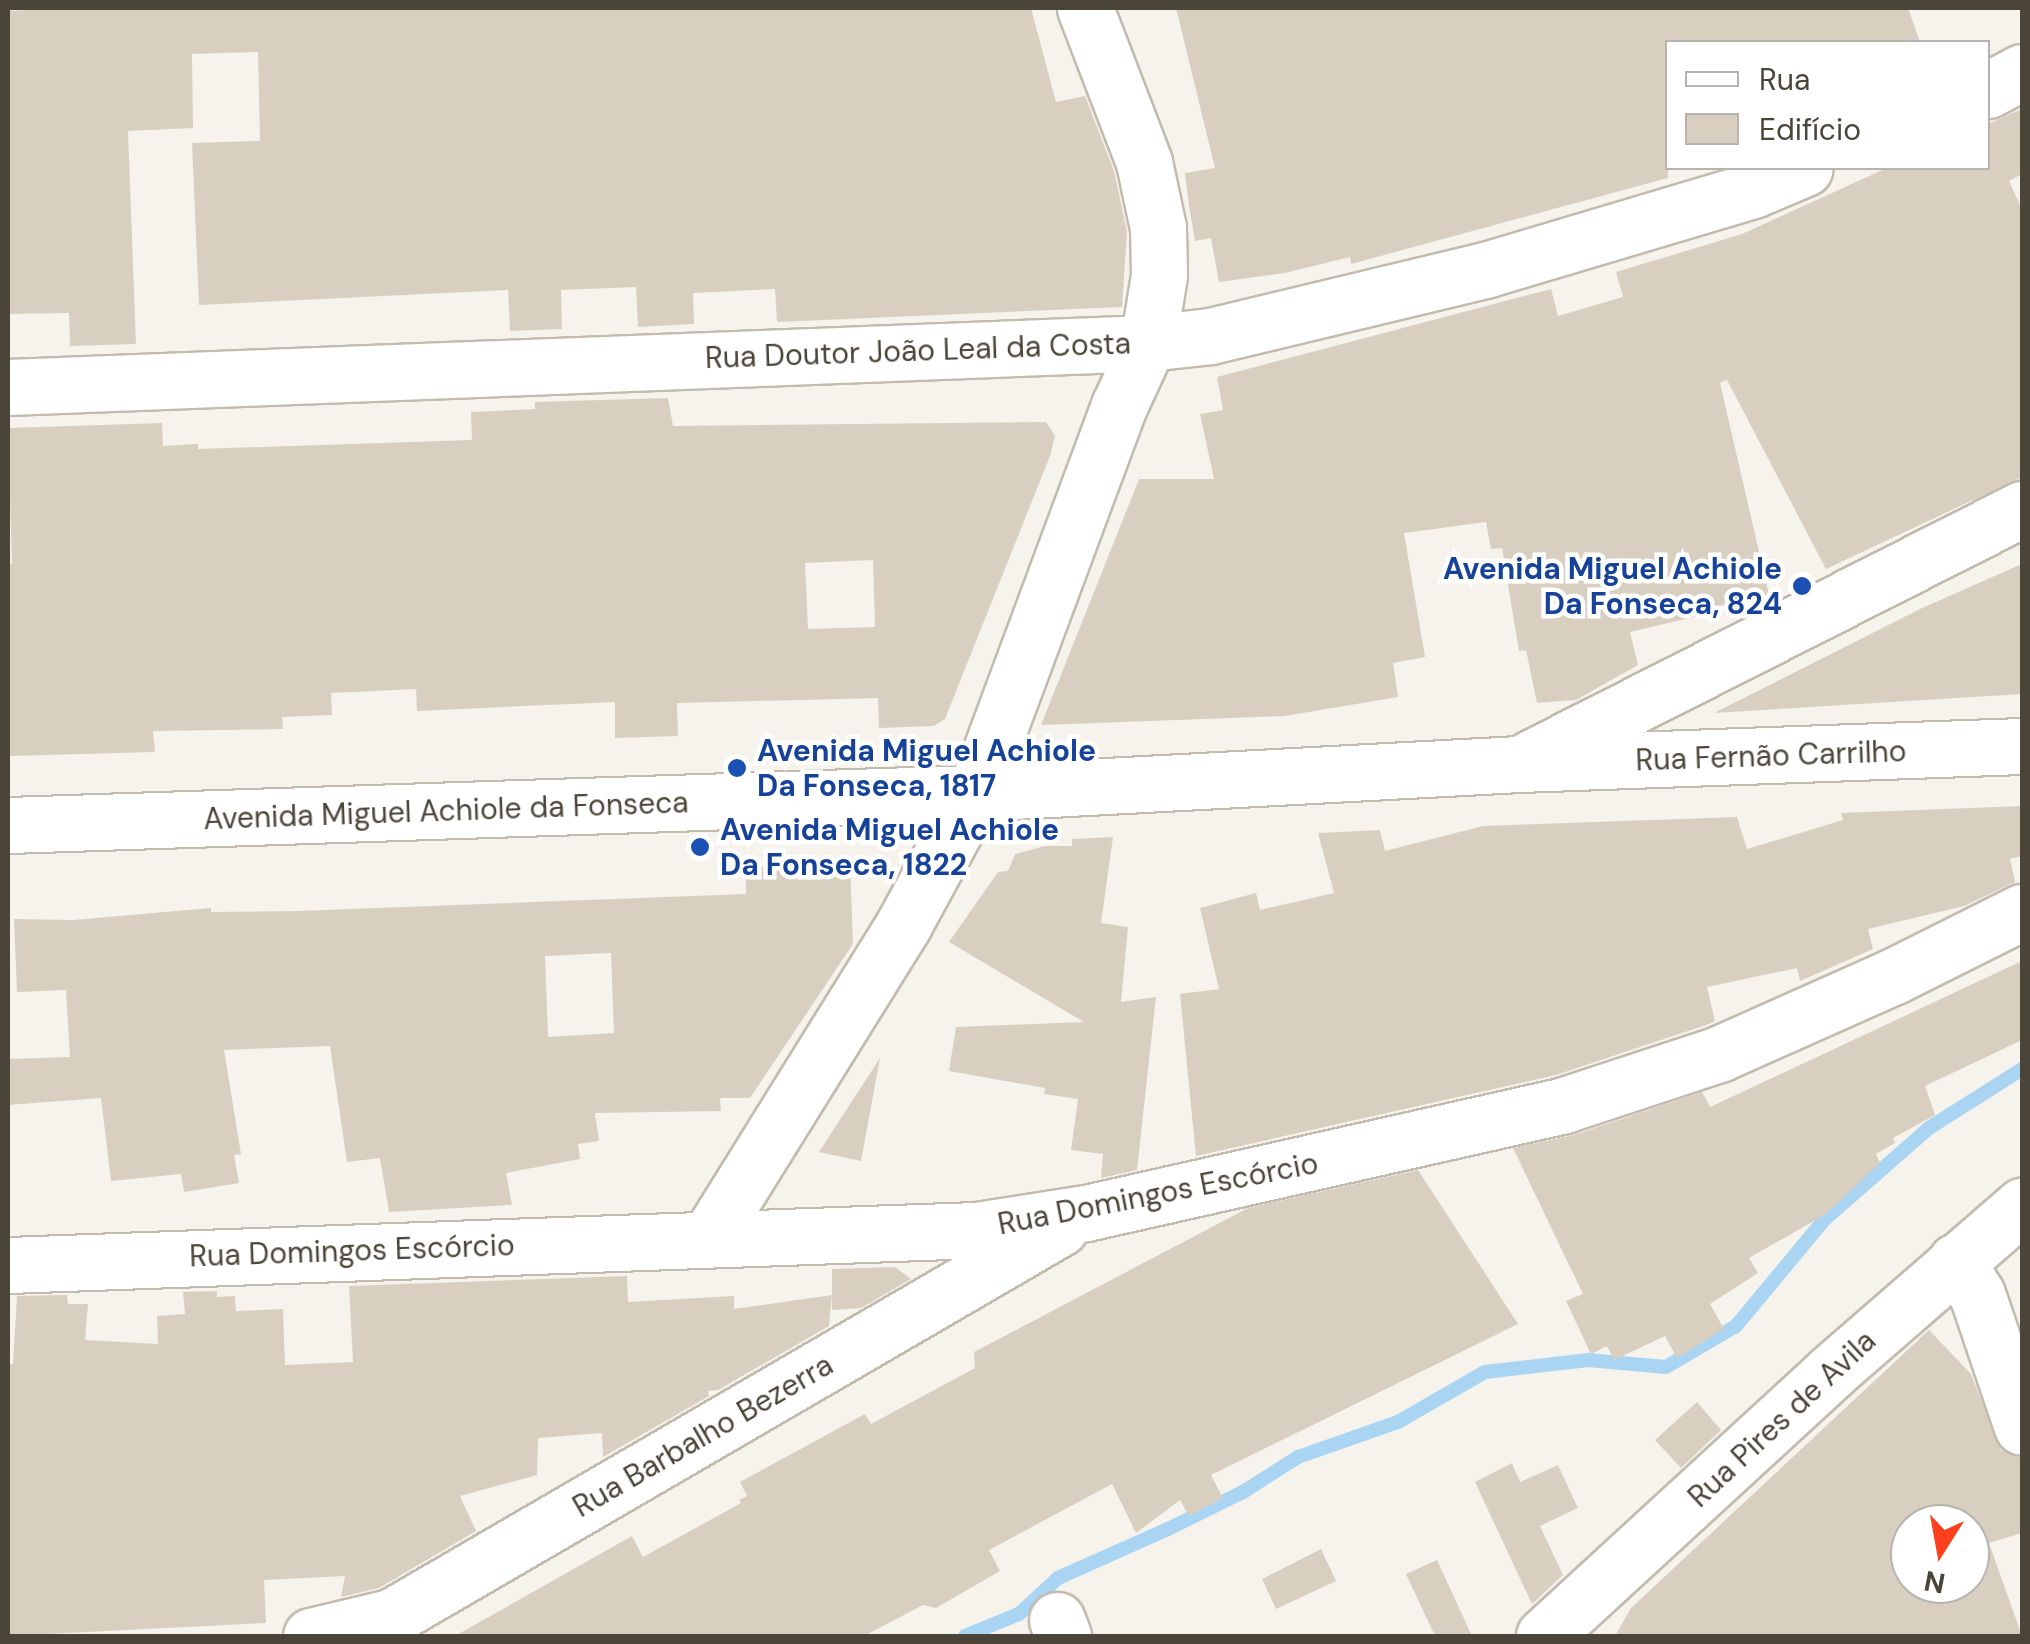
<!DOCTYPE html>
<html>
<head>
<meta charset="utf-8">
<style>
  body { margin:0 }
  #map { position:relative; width:2030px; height:1644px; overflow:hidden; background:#f6f3ec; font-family:"DM Sans",sans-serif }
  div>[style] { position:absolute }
  .stream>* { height:14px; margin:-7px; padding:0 7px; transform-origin:7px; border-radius:7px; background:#a9d4f2 }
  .building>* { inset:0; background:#d8cfc1 }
  .roads { filter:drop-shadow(2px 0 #c2bbae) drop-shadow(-2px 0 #c2bbae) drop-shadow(0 2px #c2bbae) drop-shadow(0 -2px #c2bbae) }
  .minor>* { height:55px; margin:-27.5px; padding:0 27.5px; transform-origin:27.5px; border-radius:27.5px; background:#fff }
  .dots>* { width:28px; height:28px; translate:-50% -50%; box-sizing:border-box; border:5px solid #fff; border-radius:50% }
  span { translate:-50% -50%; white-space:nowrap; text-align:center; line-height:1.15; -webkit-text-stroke:9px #fff; paint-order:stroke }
  .street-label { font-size:30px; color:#4b4439 }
  .transit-label { font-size:30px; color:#164399; font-weight:700 }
  .right { translate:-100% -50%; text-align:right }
  .left { translate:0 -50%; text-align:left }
  .frame { position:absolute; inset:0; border:10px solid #4b4439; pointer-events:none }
  .legend { position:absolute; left:1665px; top:40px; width:325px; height:130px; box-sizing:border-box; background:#fff; border:2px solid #b7b4b0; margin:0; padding:12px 18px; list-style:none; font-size:30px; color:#4b4439 }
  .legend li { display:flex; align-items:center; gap:20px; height:50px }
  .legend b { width:50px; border:2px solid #b7b4b0 }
  .north { position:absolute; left:1890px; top:1504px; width:100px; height:100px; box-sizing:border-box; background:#fff; border:2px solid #b7b4b0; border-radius:50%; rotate:191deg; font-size:28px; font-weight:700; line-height:40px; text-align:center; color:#4b4439 }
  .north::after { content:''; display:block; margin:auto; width:35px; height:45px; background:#fc3f1d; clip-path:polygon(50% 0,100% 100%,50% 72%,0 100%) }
</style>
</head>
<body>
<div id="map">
  <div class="stream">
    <i style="left:965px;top:1636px;width:58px;rotate:-22.2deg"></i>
    <i style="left:1019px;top:1614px;width:53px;rotate:-42.7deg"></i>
    <i style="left:1058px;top:1578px;width:120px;rotate:-24deg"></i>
    <i style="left:1168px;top:1529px;width:84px;rotate:-26.3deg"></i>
    <i style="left:1243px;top:1492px;width:65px;rotate:-32.5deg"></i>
    <i style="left:1298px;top:1457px;width:106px;rotate:-19.3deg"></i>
    <i style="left:1398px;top:1422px;width:100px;rotate:-29.9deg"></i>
    <i style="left:1485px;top:1372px;width:104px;rotate:-6.6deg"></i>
    <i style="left:1588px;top:1360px;width:78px;rotate:5.1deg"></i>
    <i style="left:1666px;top:1367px;width:81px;rotate:-30.4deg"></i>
    <i style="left:1736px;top:1326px;width:138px;rotate:-50.3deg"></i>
    <i style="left:1824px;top:1220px;width:140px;rotate:-41.2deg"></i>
    <i style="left:1929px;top:1128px;width:110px;rotate:-32.4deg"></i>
  </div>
  <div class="building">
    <i style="clip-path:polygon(59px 8px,1031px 8px,1056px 102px,1085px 96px,1114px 171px,1127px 232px,1122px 307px,777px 322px,775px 289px,693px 293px,694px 324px,638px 327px,636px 287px,561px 290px,562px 329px,510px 331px,508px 290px,199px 305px,192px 143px,260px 141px,258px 52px,192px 54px,193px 128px,128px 131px,136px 344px,70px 346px,69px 313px,10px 314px,8px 273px,8px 11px)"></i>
    <i style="clip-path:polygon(1176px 8px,1908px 8px,1920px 42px,1668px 42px,1668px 178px,1351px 264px,1350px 257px,1285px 273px,1219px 282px,1211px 238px,1195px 241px,1189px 206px,1185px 173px,1215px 168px)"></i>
    <i style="clip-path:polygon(2022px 109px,2022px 174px,2009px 181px,2022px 209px,2022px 477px,1826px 569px,1727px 380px,1720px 383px,1770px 599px,1630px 632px,1638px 665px,1576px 700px,1537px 703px,1526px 650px,1519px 651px,1502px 548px,1491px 549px,1486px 522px,1404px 533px,1425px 657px,1393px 663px,1398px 697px,1285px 716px,1041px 725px,1139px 479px,1214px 479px,1200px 414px,1223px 410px,1217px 377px,1551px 289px,1558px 316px,1623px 297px,1616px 272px,1742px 234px,1887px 168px,1988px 168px,1988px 124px)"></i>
    <i style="clip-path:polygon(evenodd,668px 398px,673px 426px,1046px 422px,1055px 436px,1050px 456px,945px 719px,934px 726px,879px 728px,878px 698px,677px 703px,678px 736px,615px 738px,615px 702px,417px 711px,416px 689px,331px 693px,332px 715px,282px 717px,283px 729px,153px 731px,155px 752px,8px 756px,8px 564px,12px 564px,8px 428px,162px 423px,163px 446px,198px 444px,198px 449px,472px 440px,471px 412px,535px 409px,535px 402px,668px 398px,873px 560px,875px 627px,808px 629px,805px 563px,873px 560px)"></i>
    <i style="clip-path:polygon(2022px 564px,2022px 694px,1714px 713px,1922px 608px)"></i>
    <i style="clip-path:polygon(2022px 806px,2022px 856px,2010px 859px,2015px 882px,1964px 906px,1868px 929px,1873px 949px,1800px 981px,1797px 968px,1707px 987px,1715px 1021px,1706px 1025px,1556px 1075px,1196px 1156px,1180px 994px,1219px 989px,1200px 908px,1256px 893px,1260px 910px,1334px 893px,1318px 833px,1380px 830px,1385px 851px,1483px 826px,1737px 817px,1747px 849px,1843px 820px,1841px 813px)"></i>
    <i style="clip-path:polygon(1113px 837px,1101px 923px,1128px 927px,1121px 1002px,1156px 997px,1137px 1170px,1101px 1178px,1103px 1154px,1071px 1150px,1078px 1099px,1044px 1094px,1045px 1088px,949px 1071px,956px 1027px,1084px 1022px,949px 942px,998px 872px,1008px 871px,1015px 854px,1045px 846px,1072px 846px,1072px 839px)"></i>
    <i style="clip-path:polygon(evenodd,850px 864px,853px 944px,750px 1098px,720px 1098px,721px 1111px,595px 1113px,599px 1141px,578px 1144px,580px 1159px,506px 1173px,512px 1205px,389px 1212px,380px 1158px,347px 1162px,330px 1046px,224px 1050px,241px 1154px,234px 1155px,239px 1183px,184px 1192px,181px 1174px,111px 1181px,101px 1098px,8px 1105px,8px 1059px,70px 1057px,66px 990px,17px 992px,14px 919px,73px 920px,211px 908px,211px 912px,299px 911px,746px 894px,746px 867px,850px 864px,611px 953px,614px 1033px,548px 1037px,545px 956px,611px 953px)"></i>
    <i style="clip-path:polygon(2022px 961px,2022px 1040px,1925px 1086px,1935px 1115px,1893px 1138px,1895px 1143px,1876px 1154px,1880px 1163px,1826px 1214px,1749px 1258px,1758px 1273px,1710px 1304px,1724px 1329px,1677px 1358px,1665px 1336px,1614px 1360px,1607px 1346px,1591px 1354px,1566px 1301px,1583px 1294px,1513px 1148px,1574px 1135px,1702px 1092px,1710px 1107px)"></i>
    <i style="clip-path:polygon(880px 1058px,861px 1161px,819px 1152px)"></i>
    <i style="clip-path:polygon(1418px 1170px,1518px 1324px,1211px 1475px,1223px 1498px,1189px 1516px,1180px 1500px,1136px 1533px,1112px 1484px,989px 1550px,1000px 1571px,936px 1608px,923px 1605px,864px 1636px,455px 1636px,632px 1536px,643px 1557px,741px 1503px,739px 1500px,747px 1496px,740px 1482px,865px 1414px,871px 1424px,975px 1368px,974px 1352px,1248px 1208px)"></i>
    <i style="clip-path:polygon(895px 1267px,911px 1279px,861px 1308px,832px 1310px,832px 1269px)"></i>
    <i style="clip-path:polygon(627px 1276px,628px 1302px,734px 1296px,734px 1309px,832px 1295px,829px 1326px,718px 1390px,708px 1391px,709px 1396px,603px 1457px,602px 1433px,538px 1438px,537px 1475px,460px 1496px,476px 1531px,379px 1588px,341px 1597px,345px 1576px,264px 1580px,266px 1623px,8px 1636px,8px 1364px,13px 1364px,17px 1296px,67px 1295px,68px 1304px,88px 1304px,85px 1340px,158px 1344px,157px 1316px,185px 1314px,183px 1292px,217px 1291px,217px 1297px,235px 1296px,236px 1311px,283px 1309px,285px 1365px,353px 1362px,349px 1286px)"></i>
    <i style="clip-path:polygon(evenodd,1929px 1330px,1971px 1374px,2001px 1450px,2022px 1457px,2022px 1533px,1989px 1543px,2022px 1636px,1615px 1636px,1631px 1608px,1929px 1330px,1910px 1524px,1970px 1524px,1970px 1584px,1910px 1584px,1910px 1524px)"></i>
    <i style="clip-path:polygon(1697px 1402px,1721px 1430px,1681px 1468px,1655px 1440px)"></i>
    <i style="clip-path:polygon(1512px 1463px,1520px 1482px,1558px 1465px,1578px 1508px,1540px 1526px,1563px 1575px,1532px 1604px,1475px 1482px)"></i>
    <i style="clip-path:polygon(1321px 1549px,1336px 1581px,1276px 1609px,1262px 1579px)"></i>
    <i style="clip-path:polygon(1437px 1560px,1472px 1636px,1435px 1636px,1406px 1574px)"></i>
  </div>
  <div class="roads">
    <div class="minor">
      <i style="left:1988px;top:90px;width:38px;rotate:-28deg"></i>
      <i style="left:8px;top:387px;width:1141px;rotate:-2.21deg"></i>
      <i style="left:1148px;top:343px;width:62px;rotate:-6.4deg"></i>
      <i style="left:1210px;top:336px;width:283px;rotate:-13.5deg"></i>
      <i style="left:1485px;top:270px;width:280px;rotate:-16.6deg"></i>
      <i style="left:1753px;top:190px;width:56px;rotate:-22.9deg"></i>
      <i style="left:1531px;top:758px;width:551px;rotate:-26.89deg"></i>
      <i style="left:8px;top:825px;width:968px;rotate:-1.9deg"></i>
      <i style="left:975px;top:793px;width:545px;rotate:-3.05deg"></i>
      <i style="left:1519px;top:764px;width:503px;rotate:-2.05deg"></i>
      <i style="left:710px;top:1236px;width:367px;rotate:-58.1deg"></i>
      <i style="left:904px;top:924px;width:149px;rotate:-61.5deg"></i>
      <i style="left:975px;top:793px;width:413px;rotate:-69.6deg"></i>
      <i style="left:1119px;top:406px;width:69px;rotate:-65.3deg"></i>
      <i style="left:1148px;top:343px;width:69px;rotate:-80.8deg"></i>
      <i style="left:1159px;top:275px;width:47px;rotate:-91.2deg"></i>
      <i style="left:1158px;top:228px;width:67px;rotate:-102deg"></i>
      <i style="left:1144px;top:162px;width:165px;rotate:-111deg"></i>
      <i style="left:1956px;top:1261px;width:39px;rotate:58deg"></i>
      <i style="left:1977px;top:1294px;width:140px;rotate:71.3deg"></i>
      <i style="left:8px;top:1265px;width:970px;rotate:-2.07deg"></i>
      <i style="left:977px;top:1230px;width:110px;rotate:-8.9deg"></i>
      <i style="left:1086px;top:1213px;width:490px;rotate:-12.7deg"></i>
      <i style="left:1564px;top:1105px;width:163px;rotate:-18.2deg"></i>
      <i style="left:1719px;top:1054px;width:192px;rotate:-24deg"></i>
      <i style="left:1894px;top:976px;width:143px;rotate:-26.6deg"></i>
      <i style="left:1057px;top:1620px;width:17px;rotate:69deg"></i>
      <i style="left:311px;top:1636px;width:82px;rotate:-13.4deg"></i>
      <i style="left:391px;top:1617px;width:774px;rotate:-30.18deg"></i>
      <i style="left:1544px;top:1636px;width:391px;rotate:-42.6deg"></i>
      <i style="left:1832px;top:1371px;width:252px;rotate:-41deg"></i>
    </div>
  </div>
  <div class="dots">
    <i style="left:1802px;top:586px;background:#1a4fb4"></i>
    <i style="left:737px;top:768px;background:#1a4fb4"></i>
    <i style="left:700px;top:847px;background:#1a4fb4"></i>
  </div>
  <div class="street-label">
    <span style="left:918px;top:351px;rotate:-2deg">Rua Doutor João Leal da Costa</span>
    <span style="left:1771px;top:756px;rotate:-2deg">Rua Fernão Carrilho</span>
    <span style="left:446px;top:811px;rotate:-2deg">Avenida Miguel Achiole da Fonseca</span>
    <span style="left:1158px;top:1194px;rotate:-11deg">Rua Domingos Escórcio</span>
    <span style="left:352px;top:1251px;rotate:-2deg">Rua Domingos Escórcio</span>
    <span style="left:1782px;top:1419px;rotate:-43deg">Rua Pires de Avila</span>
    <span style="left:703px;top:1436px;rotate:-30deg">Rua Barbalho Bezerra</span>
  </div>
  <div class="transit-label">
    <span class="right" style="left:1782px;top:586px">Avenida Miguel Achiole<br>Da Fonseca, 824</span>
    <span class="left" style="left:757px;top:768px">Avenida Miguel Achiole<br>Da Fonseca, 1817</span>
    <span class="left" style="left:720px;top:847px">Avenida Miguel Achiole<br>Da Fonseca, 1822</span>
  </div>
  <div class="frame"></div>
  <ul class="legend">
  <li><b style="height:12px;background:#fff"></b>Rua</li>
  <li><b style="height:28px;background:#d8cfc1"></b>Edifício</li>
  </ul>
  <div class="north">N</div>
</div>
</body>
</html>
